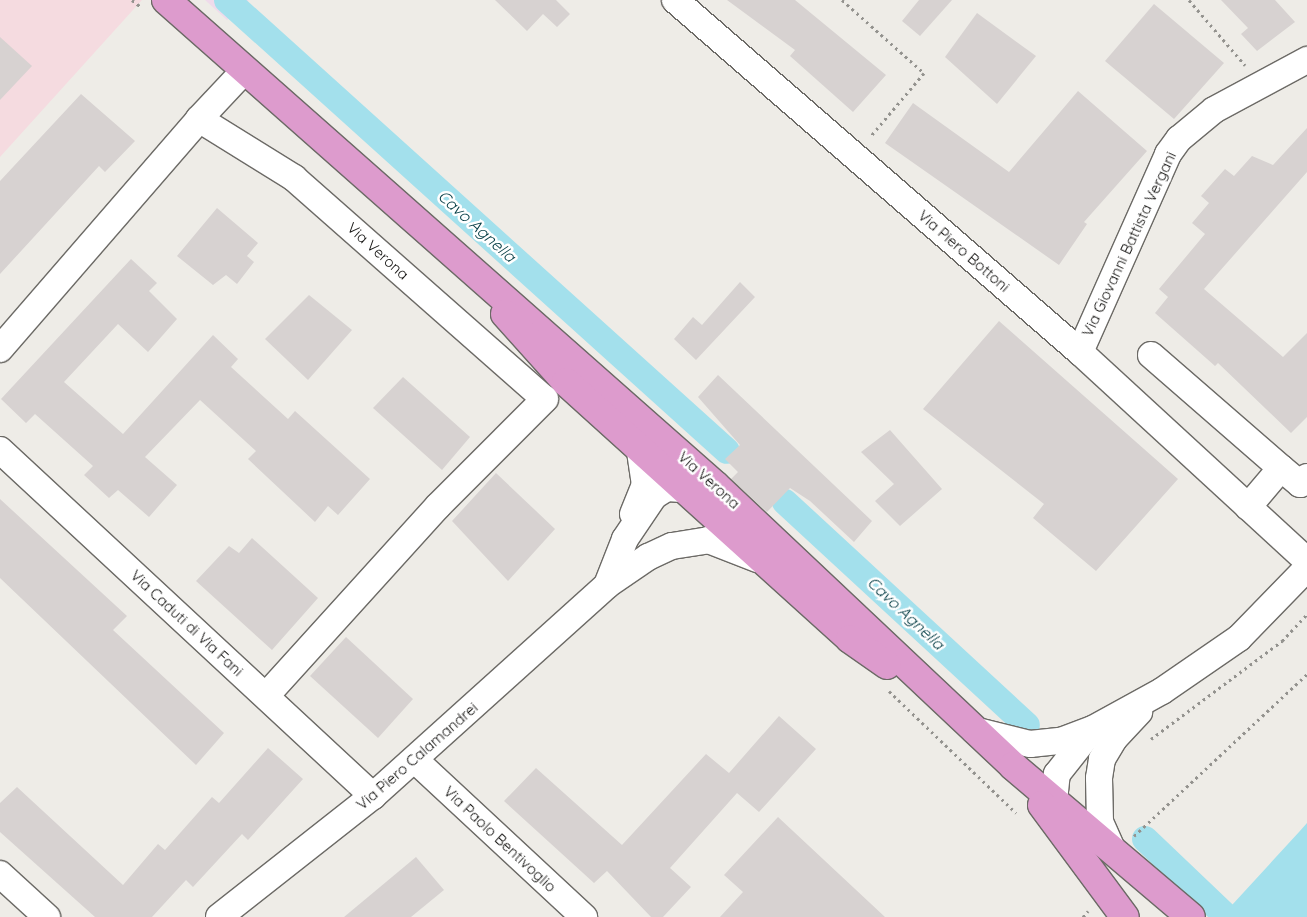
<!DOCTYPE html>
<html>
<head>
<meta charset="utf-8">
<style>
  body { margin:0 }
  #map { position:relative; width:1307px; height:917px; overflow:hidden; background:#eeece7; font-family:Quicksand,sans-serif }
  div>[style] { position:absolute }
  .commercial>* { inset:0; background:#f5dbe0 }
  .industrial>* { inset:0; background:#efdbeb }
  .water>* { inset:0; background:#a3e0ec }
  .canal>* { height:26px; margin:-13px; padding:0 13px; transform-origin:13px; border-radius:13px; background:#a3e0ec }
  .building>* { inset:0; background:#d7d2d1 }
  .path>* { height:3px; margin-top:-1.5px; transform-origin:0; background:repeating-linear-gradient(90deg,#93928e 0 2.5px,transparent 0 6.5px) }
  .roads { filter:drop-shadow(1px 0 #6c6a66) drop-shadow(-1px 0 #6c6a66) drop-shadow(0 1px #6c6a66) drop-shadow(0 -1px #6c6a66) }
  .minor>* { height:26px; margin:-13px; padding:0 13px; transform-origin:13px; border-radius:13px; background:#fff }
  .primary>* { height:28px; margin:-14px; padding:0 14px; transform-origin:14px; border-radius:14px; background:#dd9bcd }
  span { translate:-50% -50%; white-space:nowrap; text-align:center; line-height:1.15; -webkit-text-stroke:5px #fff; paint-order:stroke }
  .street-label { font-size:15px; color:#141311 }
  .water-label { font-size:16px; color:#003a42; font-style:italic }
</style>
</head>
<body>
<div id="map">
  <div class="commercial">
    <i style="clip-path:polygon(0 0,142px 0,0 157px)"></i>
  </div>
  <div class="industrial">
    <i style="clip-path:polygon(205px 0,249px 0,227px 20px)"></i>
  </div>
  <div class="water">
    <i style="clip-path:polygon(1307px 823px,1307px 917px,1221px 917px,1299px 832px)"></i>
  </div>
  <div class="canal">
    <i style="left:227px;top:0;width:673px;rotate:42.05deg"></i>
    <i style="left:785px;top:502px;width:329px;rotate:42.7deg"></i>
    <i style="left:1145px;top:839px;width:113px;rotate:43.6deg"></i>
  </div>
  <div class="building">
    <i style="clip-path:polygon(495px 0,556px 0,570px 14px,557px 27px,543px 14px,527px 31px)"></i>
    <i style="clip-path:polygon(727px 0,795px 0,886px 75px,853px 112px,790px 56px,795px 50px)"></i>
    <i style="clip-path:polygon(919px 0,952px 0,920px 36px,902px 21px)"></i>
    <i style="clip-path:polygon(1221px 0,1275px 0,1295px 22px,1257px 51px,1241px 34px,1248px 28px)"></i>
    <i style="clip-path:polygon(1154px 4px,1224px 63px,1174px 119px,1105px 61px)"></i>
    <i style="clip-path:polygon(977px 13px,1036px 56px,997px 104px,945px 57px)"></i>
    <i style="clip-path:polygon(0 37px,32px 66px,0 100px)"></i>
    <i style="clip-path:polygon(1078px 91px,1147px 151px,1084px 222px,1087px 224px,1059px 265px,885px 143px,913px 103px,1009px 172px)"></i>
    <i style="clip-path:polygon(81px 94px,135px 141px,105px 172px,99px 166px,0 274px,0 181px)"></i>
    <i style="clip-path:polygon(1307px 128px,1307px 172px,1204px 289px,1283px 357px,1307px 333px,1307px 417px,1291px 433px,1218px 363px,1215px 366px,1155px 313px,1168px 297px,1159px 289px,1205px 234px,1192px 223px,1209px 203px,1201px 196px,1225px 169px,1234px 176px,1252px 156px,1273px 165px)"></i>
    <i style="clip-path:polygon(217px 208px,258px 243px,247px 256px,254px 262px,237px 284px,226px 275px,213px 285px,177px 256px)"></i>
    <i style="clip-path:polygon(131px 259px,157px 283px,149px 291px,177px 319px,148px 352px,118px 324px,64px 382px,123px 434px,213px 335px,238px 359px,231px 367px,288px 419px,295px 411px,370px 479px,338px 515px,328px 506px,315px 522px,248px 459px,256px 451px,200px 400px,145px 457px,177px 485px,149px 517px,118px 490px,109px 498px,84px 475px,93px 466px,35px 414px,26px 423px,1px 399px)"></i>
    <i style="clip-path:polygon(740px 282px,755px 297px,696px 360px,674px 339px,693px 317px,702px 325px)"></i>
    <i style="clip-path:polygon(309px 295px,352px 330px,308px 380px,265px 339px)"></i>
    <i style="clip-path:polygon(999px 321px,1178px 479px,1096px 571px,1033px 518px,1044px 504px,923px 409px)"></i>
    <i style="clip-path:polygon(718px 375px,872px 521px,854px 542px,810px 501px,790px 488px,767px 512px,731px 479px,738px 472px,725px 459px,740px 445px,698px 397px)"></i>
    <i style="clip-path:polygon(403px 377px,470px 437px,442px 470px,373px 408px)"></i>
    <i style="clip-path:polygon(890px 430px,942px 489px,900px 526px,875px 501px,894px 484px,861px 452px)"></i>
    <i style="clip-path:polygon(496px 473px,555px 529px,508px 581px,452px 521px)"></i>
    <i style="clip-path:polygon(0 499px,127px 616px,113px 630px,224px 733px,196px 765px,0 578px)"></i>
    <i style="clip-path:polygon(252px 538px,318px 598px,272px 650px,196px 581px,229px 546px,239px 553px)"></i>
    <i style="clip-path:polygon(346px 637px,413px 699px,378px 738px,310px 676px)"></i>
    <i style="clip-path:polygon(779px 716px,816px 749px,759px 812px,737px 793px,670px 868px,691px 887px,663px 917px,651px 917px,607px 871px,594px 883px,504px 801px,536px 768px,622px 845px,706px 754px,729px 773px)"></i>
    <i style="clip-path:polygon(268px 748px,303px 779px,248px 840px,242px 834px,193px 887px,186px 880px,152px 917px,95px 917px,0 832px,0 803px,17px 787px,123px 885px,158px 844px,165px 850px,212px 797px,219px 803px)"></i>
    <i style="clip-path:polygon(778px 817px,885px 917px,720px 917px,743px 892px,724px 875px)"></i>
    <i style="clip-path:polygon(416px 857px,444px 890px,411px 917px,344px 917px)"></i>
  </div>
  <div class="path">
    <i style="left:132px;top:0;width:11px;rotate:38deg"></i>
    <i style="left:842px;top:0;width:110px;rotate:41.7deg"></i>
    <i style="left:924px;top:73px;width:84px;rotate:130.2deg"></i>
    <i style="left:1189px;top:0;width:86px;rotate:49.3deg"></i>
    <i style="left:889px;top:691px;width:176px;rotate:43.8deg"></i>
    <i style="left:1151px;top:739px;width:164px;rotate:-36.8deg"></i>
    <i style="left:1282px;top:641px;width:37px;rotate:-47deg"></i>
    <i style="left:1134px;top:836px;width:237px;rotate:-43.1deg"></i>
    <i style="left:1083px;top:917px;width:8px;rotate:-50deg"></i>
  </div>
  <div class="roads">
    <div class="minor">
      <i style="left:675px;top:0;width:537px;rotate:41deg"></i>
      <i style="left:1080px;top:352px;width:309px;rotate:42.6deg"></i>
      <i style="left:199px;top:119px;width:66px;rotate:-46.8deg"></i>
      <i style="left:0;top:349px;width:304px;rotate:-49.1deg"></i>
      <i style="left:199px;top:119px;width:112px;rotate:31.8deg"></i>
      <i style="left:294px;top:178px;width:334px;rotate:41.4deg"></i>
      <i style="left:545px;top:399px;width:151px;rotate:135deg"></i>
      <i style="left:438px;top:506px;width:256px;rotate:132.2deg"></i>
      <i style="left:1080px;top:352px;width:217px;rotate:-66deg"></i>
      <i style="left:1168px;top:154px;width:19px;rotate:-54deg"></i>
      <i style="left:1179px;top:139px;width:45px;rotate:-39.6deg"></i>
      <i style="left:1214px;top:110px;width:106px;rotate:-28.3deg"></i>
      <i style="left:1151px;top:355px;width:172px;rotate:41deg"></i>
      <i style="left:0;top:450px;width:509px;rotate:42.85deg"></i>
      <i style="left:1248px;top:507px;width:51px;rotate:-49.8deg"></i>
      <i style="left:1281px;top:468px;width:25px;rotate:40deg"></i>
      <i style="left:1300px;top:484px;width:10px;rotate:-45deg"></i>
      <i style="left:633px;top:514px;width:31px;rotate:-68deg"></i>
      <i style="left:645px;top:485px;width:40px;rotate:-98.5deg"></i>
      <i style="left:607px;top:585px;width:49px;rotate:-68.6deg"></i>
      <i style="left:625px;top:539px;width:52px;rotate:-56deg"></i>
      <i style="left:654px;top:496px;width:15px;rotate:-32deg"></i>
      <i style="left:667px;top:488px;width:32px;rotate:4deg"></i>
      <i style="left:974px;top:730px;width:58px;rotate:14deg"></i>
      <i style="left:1030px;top:744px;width:31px;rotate:-6deg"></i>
      <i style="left:1061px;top:741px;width:34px;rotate:-21deg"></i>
      <i style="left:1093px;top:729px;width:79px;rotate:-28.8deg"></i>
      <i style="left:1162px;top:691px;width:93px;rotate:-34.5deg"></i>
      <i style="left:1239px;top:638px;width:98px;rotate:-45.8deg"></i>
      <i style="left:415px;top:760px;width:231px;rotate:42.9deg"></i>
      <i style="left:1054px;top:801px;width:27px;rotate:-84deg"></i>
      <i style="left:1057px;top:774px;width:55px;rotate:-51.7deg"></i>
      <i style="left:1113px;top:851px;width:32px;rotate:-114deg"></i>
      <i style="left:1100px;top:822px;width:44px;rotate:-91.3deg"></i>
      <i style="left:1099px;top:778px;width:19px;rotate:-81deg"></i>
      <i style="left:1102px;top:759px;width:23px;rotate:-59deg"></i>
      <i style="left:1114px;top:739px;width:37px;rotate:-47deg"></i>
      <i style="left:0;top:874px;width:64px;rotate:42.5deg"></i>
      <i style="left:219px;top:917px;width:196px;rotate:-38.2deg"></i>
      <i style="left:373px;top:796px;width:315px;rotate:-42deg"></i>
      <i style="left:607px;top:585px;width:50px;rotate:-34.3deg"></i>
      <i style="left:648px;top:557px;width:26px;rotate:-25deg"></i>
      <i style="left:672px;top:546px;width:36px;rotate:-9deg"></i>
      <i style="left:708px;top:540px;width:53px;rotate:21.2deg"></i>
    </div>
    <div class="primary">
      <i style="left:166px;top:0;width:733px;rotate:41.46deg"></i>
      <i style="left:715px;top:485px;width:410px;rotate:43.3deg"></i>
      <i style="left:1013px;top:766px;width:233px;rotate:40.3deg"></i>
      <i style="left:505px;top:314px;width:91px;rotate:48.1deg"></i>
      <i style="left:566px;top:382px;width:383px;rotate:42.1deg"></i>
      <i style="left:850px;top:639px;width:45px;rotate:35.1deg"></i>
      <i style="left:1042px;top:805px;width:139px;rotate:53.5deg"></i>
    </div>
  </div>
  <div class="street-label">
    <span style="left:1129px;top:244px;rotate:-65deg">Via Giovanni Battista Vergani</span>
    <span style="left:378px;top:251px;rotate:42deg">Via Verona</span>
    <span style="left:964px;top:251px;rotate:41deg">Via Piero Bottoni</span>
    <span style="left:709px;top:480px;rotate:42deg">Via Verona</span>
    <span style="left:187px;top:623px;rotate:43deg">Via Caduti di Via Fani</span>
    <span style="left:417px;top:756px;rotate:-41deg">Via Piero Calamandrei</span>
    <span style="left:500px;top:839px;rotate:43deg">Via Paolo Bentivoglio</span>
  </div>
  <div class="water-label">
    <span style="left:477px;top:226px;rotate:42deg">Cavo Agnella</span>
    <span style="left:906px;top:613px;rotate:43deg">Cavo Agnella</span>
  </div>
</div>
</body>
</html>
